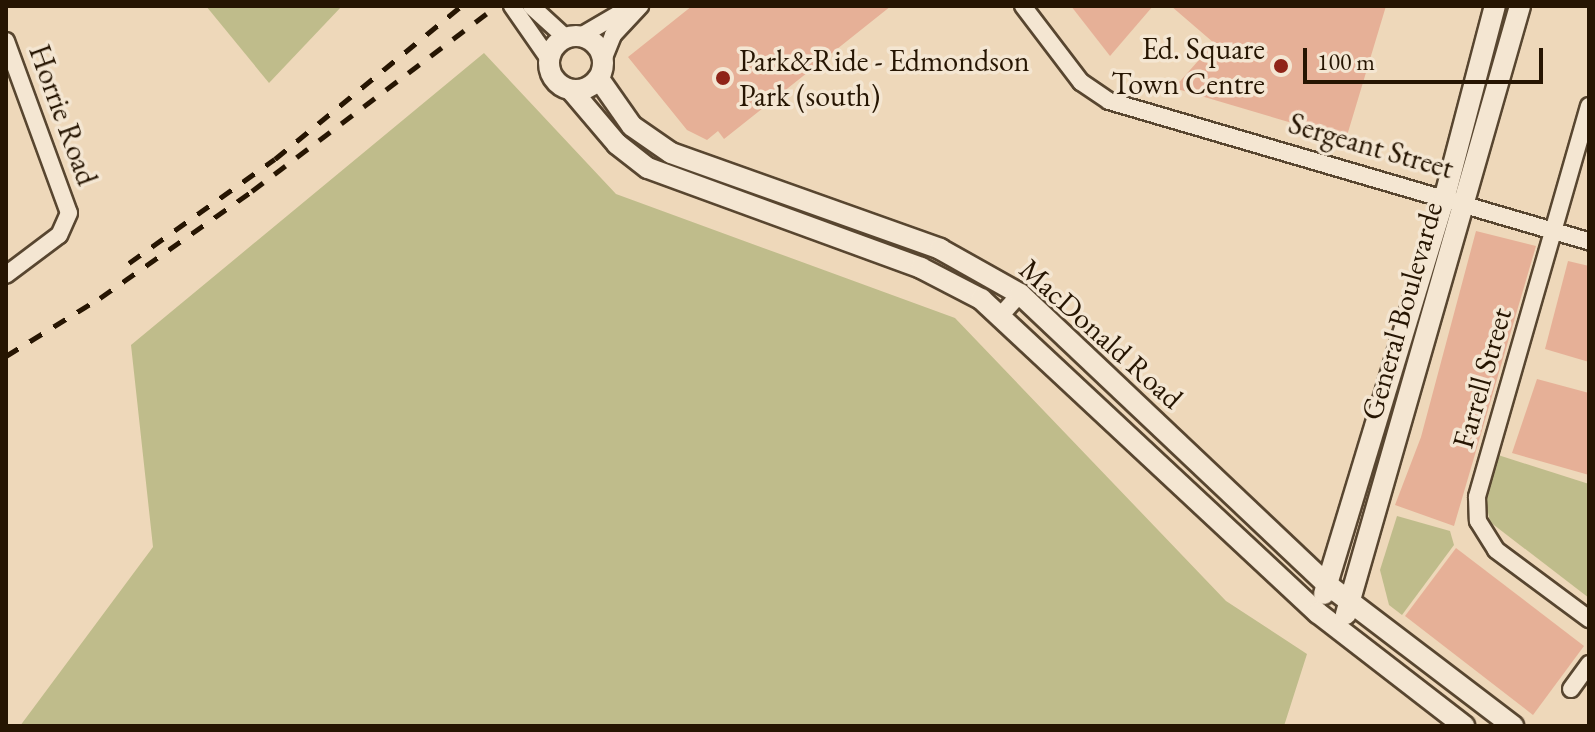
<!DOCTYPE html>
<html>
<head>
<meta charset="utf-8">
<style>
  body { margin:0 }
  #map { position:relative; width:1595px; height:732px; overflow:hidden; background:#eed8ba; font-family:"EB Garamond",serif }
  div>[style] { position:absolute }
  .green>* { inset:0; background:#bfbc8b }
  .building>* { inset:0; background:#e6b097 }
  .roads { filter:drop-shadow(2px 0 #584630) drop-shadow(-2px 0 #584630) drop-shadow(0 2px #584630) drop-shadow(0 -2px #584630) }
  .minor>* { height:16px; margin:-8px; padding:0 8px; transform-origin:8px; border-radius:8px; background:#f4e6d2 }
  .tertiary>* { height:20px; margin:-10px; padding:0 10px; transform-origin:10px; border-radius:10px; background:#f4e6d2 }
  .tertiary>.ring { margin:-10px; padding:0; box-sizing:content-box; background:none; border:20px solid #f4e6d2; border-radius:50% }
  .rail>* { height:5px; margin-top:-2.5px; transform-origin:0; background:repeating-linear-gradient(90deg,#261502 0 14px,transparent 0 28px) }
  .dots>* { width:22px; height:22px; translate:-50% -50%; box-sizing:border-box; border:4px solid #f4e6d2; border-radius:50% }
  span { translate:-50% -50%; white-space:nowrap; text-align:center; line-height:1.15; -webkit-text-stroke:7px #f4e6d2; paint-order:stroke }
  .poi-label { font-size:30px; color:#261502 }
  .right { translate:-100% -50%; text-align:right }
  .left { translate:0 -50%; text-align:left }
  .street-label { font-size:30px; color:#261502 }
  .frame { position:absolute; inset:0; border:8px solid #261502; pointer-events:none }
  .scale { position:absolute; left:1303px; top:48px; width:240px; height:36px; box-sizing:border-box; border:4px solid #261502; border-top:0; padding-left:10px; font-size:24px; line-height:28px; white-space:nowrap; color:#261502; -webkit-text-stroke:6px #f4e6d2; paint-order:stroke }
</style>
</head>
<body>
<div id="map">
  <div class="green">
    <i style="clip-path:polygon(206px 6px,342px 6px,269px 83px)"></i>
    <i style="clip-path:polygon(484px 53px,616px 194px,955px 318px,1226px 601px,1307px 654px,1284px 726px,20px 726px,153px 547px,131px 345px)"></i>
    <i style="clip-path:polygon(1498px 455px,1589px 484px,1589px 598px,1490px 522px,1486px 503px)"></i>
    <i style="clip-path:polygon(1397px 516px,1450px 531px,1454px 545px,1402px 615px,1389px 605px,1380px 570px)"></i>
  </div>
  <div class="building">
    <i style="clip-path:polygon(692px 6px,891px 6px,724px 139px,718px 131px,707px 140px,687px 130px,628px 57px)"></i>
    <i style="clip-path:polygon(1071px 6px,1153px 6px,1110px 56px)"></i>
    <i style="clip-path:polygon(1171px 6px,1386px 6px,1346px 139px,1174px 88px,1214px 43px)"></i>
    <i style="clip-path:polygon(1476px 231px,1536px 246px,1454px 526px,1395px 505px,1421px 437px)"></i>
    <i style="clip-path:polygon(1568px 261px,1589px 266px,1589px 362px,1545px 349px)"></i>
    <i style="clip-path:polygon(1537px 379px,1589px 393px,1589px 475px,1512px 453px)"></i>
    <i style="clip-path:polygon(1456px 548px,1584px 646px,1533px 715px,1405px 616px)"></i>
  </div>
  <div class="roads">
    <div class="minor">
      <i style="left:512px;top:6px;width:65px;rotate:55.1deg"></i>
      <i style="left:531px;top:6px;width:47px;rotate:42.4deg"></i>
      <i style="left:1023px;top:6px;width:96px;rotate:52.7deg"></i>
      <i style="left:1081px;top:82px;width:34px;rotate:34deg"></i>
      <i style="left:1109px;top:101px;width:500px;rotate:16.3deg"></i>
      <i style="left:581px;top:36px;width:53px;rotate:-30.4deg"></i>
      <i style="left:6px;top:41px;width:183px;rotate:69.9deg"></i>
      <i style="left:69px;top:213px;width:24px;rotate:114deg"></i>
      <i style="left:59px;top:235px;width:66px;rotate:143deg"></i>
      <i style="left:603px;top:60px;width:27px;rotate:-68deg"></i>
      <i style="left:613px;top:35px;width:40px;rotate:-47deg"></i>
      <i style="left:1589px;top:106px;width:407px;rotate:106deg"></i>
      <i style="left:1477px;top:497px;width:24px;rotate:88deg"></i>
      <i style="left:1478px;top:521px;width:34px;rotate:58deg"></i>
      <i style="left:1496px;top:550px;width:116px;rotate:36.6deg"></i>
      <i style="left:1002px;top:314px;width:27px;rotate:-48deg"></i>
      <i style="left:1571px;top:689px;width:31px;rotate:-54deg"></i>
    </div>
    <div class="tertiary">
      <i class="ring" style="left:549px;top:36px;width:34px;height:34px"></i>
      <i style="left:599px;top:79px;width:57px;rotate:54.9deg"></i>
      <i style="left:632px;top:126px;width:47px;rotate:34.7deg"></i>
      <i style="left:671px;top:153px;width:286px;rotate:19.6deg"></i>
      <i style="left:940px;top:249px;width:92px;rotate:29.4deg"></i>
      <i style="left:1020px;top:294px;width:424px;rotate:43.4deg"></i>
      <i style="left:1328px;top:585px;width:233px;rotate:37.3deg"></i>
      <i style="left:572px;top:91px;width:70px;rotate:49.7deg"></i>
      <i style="left:617px;top:144px;width:39px;rotate:38deg"></i>
      <i style="left:648px;top:168px;width:291px;rotate:20.1deg"></i>
      <i style="left:921px;top:268px;width:68px;rotate:27.3deg"></i>
      <i style="left:981px;top:299px;width:461px;rotate:43deg"></i>
      <i style="left:1318px;top:613px;width:185px;rotate:37.7deg"></i>
      <i style="left:1324px;top:594px;width:416px;rotate:-73.1deg"></i>
      <i style="left:1445px;top:196px;width:196px;rotate:-75.3deg"></i>
      <i style="left:1346px;top:614px;width:632px;rotate:-74.03deg"></i>
    </div>
  </div>
  <div class="rail">
    <i style="left:129px;top:263px;width:179px;rotate:-35.5deg"></i>
    <i style="left:275px;top:159px;width:241px;rotate:-39.4deg"></i>
    <i style="left:6px;top:356px;width:110px;rotate:-31.7deg"></i>
    <i style="left:100px;top:298px;width:186px;rotate:-35.1deg"></i>
    <i style="left:252px;top:191px;width:307px;rotate:-37.1deg"></i>
  </div>
  <div class="dots">
    <i style="left:1281px;top:66px;background:#8f2418"></i>
    <i style="left:723px;top:78px;background:#8f2418"></i>
  </div>
  <div class="poi-label">
    <span class="right" style="left:1265px;top:66px">Ed. Square<br>Town Centre</span>
    <span class="left" style="left:739px;top:78px">Park&amp;Ride - Edmondson<br>Park (south)</span>
  </div>
  <div class="street-label">
    <span style="left:63px;top:115px;rotate:70deg">Horrie Road</span>
    <span style="left:1371px;top:146px;rotate:16deg">Sergeant Street</span>
    <span style="left:1402px;top:311px;rotate:-74deg">General Boulevarde</span>
    <span style="left:1101px;top:334px;rotate:42deg">MacDonald Road</span>
    <span style="left:1482px;top:378px;rotate:-74deg">Farrell Street</span>
  </div>
  <div class="frame"></div>
  <div class="scale">100 m</div>
</div>
</body>
</html>
